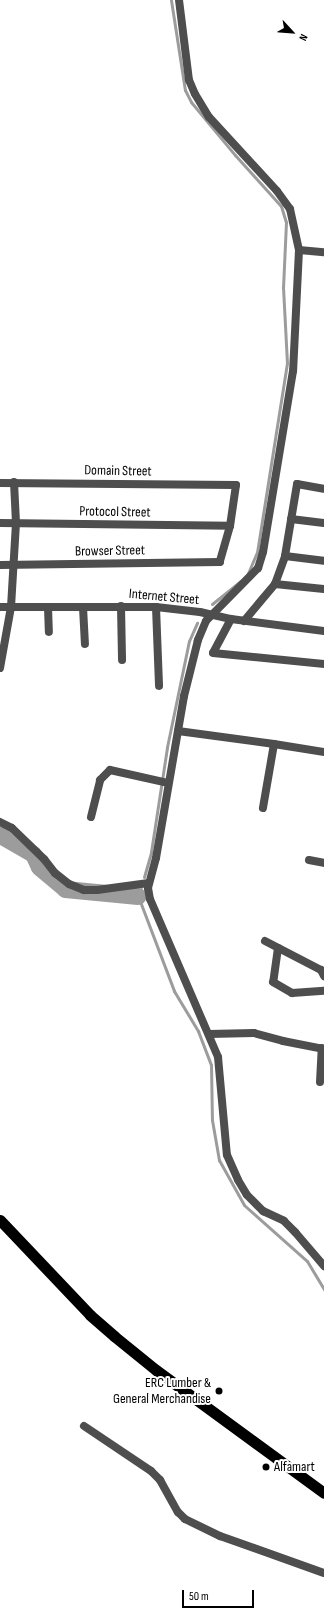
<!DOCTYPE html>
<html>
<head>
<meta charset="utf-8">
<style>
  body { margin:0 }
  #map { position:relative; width:324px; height:1620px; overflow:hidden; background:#fff; font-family:"Sofia Sans Condensed",sans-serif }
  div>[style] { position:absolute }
  .stream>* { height:3px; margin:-1.5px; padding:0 1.5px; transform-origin:1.5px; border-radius:1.5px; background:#9c9c9c }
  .river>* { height:17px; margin:-8.5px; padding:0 8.5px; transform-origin:8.5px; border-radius:8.5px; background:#9c9c9c }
  .minor>* { height:8px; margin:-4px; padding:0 4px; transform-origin:4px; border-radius:4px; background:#4e4e4e }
  .trunk>* { height:11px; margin:-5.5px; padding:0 5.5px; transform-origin:5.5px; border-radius:5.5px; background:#000 }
  .dots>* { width:11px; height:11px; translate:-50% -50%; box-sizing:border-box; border:2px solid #fff; border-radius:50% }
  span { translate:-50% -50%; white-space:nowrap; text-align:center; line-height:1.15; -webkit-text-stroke:4px #fff; paint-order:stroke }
  .street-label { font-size:14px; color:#000 }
  .poi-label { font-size:14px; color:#000 }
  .right { translate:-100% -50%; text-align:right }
  .left { translate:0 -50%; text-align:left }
  .north { position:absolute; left:272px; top:12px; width:40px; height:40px; -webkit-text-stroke:3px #fff; paint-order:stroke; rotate:116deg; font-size:11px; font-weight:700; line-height:16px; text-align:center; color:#000 }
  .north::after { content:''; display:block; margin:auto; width:14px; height:18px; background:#000; clip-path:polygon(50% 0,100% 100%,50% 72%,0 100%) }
  .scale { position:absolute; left:182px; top:1590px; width:72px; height:18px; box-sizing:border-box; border:2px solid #000; border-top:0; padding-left:5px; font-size:12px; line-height:14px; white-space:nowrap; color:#000; -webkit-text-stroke:3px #fff; paint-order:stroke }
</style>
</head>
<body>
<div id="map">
  <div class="stream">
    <i style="left:171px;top:0;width:91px;rotate:81.2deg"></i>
    <i style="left:185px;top:90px;width:13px;rotate:63deg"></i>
    <i style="left:191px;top:102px;width:69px;rotate:50.3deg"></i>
    <i style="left:235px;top:155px;width:69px;rotate:48deg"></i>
    <i style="left:281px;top:206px;width:17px;rotate:73deg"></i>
    <i style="left:286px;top:222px;width:65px;rotate:92.6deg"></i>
    <i style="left:283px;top:287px;width:76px;rotate:87deg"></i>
    <i style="left:287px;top:363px;width:191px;rotate:99deg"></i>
    <i style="left:257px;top:552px;width:25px;rotate:113deg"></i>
    <i style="left:212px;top:604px;width:36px;rotate:-39deg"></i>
    <i style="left:144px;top:877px;width:26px;rotate:-74deg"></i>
    <i style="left:151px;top:852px;width:106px;rotate:-81.3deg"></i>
    <i style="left:167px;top:747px;width:108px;rotate:-78.3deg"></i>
    <i style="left:189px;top:641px;width:20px;rotate:-66deg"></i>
    <i style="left:141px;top:889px;width:8px;rotate:113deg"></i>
    <i style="left:138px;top:896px;width:102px;rotate:69.2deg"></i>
    <i style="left:174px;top:991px;width:47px;rotate:59deg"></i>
    <i style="left:198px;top:1031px;width:36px;rotate:69deg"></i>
    <i style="left:211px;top:1065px;width:55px;rotate:89deg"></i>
    <i style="left:212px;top:1120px;width:41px;rotate:80.1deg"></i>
    <i style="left:219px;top:1160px;width:51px;rotate:60.9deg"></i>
    <i style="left:244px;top:1205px;width:84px;rotate:41.6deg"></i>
    <i style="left:307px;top:1261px;width:33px;rotate:59deg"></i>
  </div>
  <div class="river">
    <i style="left:0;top:835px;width:38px;rotate:30deg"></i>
    <i style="left:33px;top:854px;width:14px;rotate:65deg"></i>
    <i style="left:39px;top:867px;width:34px;rotate:40deg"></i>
    <i style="left:65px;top:889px;width:73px;rotate:5.5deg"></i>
  </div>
  <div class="minor">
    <i style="left:179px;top:0;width:81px;rotate:82.9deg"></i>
    <i style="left:189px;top:80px;width:15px;rotate:67deg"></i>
    <i style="left:195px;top:94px;width:27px;rotate:59deg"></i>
    <i style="left:209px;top:117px;width:100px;rotate:47.4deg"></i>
    <i style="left:277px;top:191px;width:22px;rotate:54deg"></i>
    <i style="left:290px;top:209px;width:42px;rotate:77.6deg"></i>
    <i style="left:299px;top:250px;width:121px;rotate:92.8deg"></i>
    <i style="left:293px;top:371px;width:183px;rotate:99.4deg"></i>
    <i style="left:263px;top:552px;width:17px;rotate:107deg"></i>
    <i style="left:258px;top:568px;width:74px;rotate:134.5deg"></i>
    <i style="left:206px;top:621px;width:21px;rotate:113deg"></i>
    <i style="left:198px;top:640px;width:58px;rotate:104deg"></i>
    <i style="left:184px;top:696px;width:164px;rotate:99.8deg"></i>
    <i style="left:156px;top:858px;width:31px;rotate:105deg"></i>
    <i style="left:148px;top:888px;width:11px;rotate:80deg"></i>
    <i style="left:150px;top:899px;width:172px;rotate:66.7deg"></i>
    <i style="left:218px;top:1057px;width:98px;rotate:84.8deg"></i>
    <i style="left:227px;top:1155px;width:27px;rotate:66deg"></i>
    <i style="left:238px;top:1180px;width:17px;rotate:59deg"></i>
    <i style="left:247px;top:1195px;width:23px;rotate:45deg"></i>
    <i style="left:263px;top:1211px;width:23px;rotate:25deg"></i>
    <i style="left:284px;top:1221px;width:16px;rotate:45deg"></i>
    <i style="left:295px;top:1232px;width:45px;rotate:49.5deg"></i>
    <i style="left:299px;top:250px;width:25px;rotate:5deg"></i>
    <i style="left:0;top:483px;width:236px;rotate:0.5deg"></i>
    <i style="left:236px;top:485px;width:41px;rotate:98.3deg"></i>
    <i style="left:230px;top:526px;width:37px;rotate:106deg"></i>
    <i style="left:220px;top:562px;width:220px;rotate:179.2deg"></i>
    <i style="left:291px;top:519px;width:33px;rotate:7deg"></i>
    <i style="left:0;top:523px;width:230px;rotate:0.7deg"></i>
    <i style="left:285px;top:556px;width:39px;rotate:7deg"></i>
    <i style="left:275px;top:584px;width:49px;rotate:5.8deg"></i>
    <i style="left:121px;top:606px;width:54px;rotate:88.9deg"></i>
    <i style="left:0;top:607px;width:156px"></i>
    <i style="left:156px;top:607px;width:44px;rotate:6.5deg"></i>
    <i style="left:200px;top:612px;width:32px;rotate:13deg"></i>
    <i style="left:231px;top:619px;width:94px;rotate:7.4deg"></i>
    <i style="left:48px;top:607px;width:25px;rotate:88deg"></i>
    <i style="left:83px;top:607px;width:37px;rotate:87deg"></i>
    <i style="left:156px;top:607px;width:79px;rotate:87.8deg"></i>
    <i style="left:231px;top:619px;width:38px;rotate:118deg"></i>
    <i style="left:213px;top:653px;width:112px;rotate:5.7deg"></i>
    <i style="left:244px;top:621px;width:48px;rotate:-50deg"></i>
    <i style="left:275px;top:584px;width:30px;rotate:-70deg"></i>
    <i style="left:285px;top:556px;width:73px;rotate:-80.5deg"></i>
    <i style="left:297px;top:484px;width:27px;rotate:10deg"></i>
    <i style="left:0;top:668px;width:62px;rotate:-79.8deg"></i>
    <i style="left:11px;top:607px;width:84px;rotate:-86.6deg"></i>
    <i style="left:16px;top:523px;width:41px;rotate:-92.8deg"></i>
    <i style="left:178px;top:731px;width:97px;rotate:7.7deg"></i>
    <i style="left:274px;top:744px;width:65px;rotate:99.8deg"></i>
    <i style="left:274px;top:744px;width:51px;rotate:9.1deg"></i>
    <i style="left:91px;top:817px;width:38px;rotate:-76deg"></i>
    <i style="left:100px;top:780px;width:14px;rotate:-45deg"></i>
    <i style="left:110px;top:770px;width:59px;rotate:12.6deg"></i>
    <i style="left:0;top:822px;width:13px;rotate:27deg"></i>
    <i style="left:12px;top:828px;width:45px;rotate:44.1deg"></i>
    <i style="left:44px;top:859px;width:18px;rotate:52deg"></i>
    <i style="left:55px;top:873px;width:18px;rotate:38deg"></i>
    <i style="left:69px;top:884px;width:16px;rotate:22deg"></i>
    <i style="left:84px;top:890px;width:13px"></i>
    <i style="left:97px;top:890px;width:52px;rotate:-7.7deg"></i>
    <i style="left:309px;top:860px;width:15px;rotate:11deg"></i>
    <i style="left:265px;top:941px;width:63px;rotate:27.4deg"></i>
    <i style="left:321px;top:970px;width:7px;rotate:63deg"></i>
    <i style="left:278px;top:948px;width:34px;rotate:98deg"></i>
    <i style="left:273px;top:982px;width:22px;rotate:30deg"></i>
    <i style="left:292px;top:993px;width:32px;rotate:-4deg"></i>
    <i style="left:209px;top:1034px;width:45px;rotate:-1.3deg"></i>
    <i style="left:254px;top:1033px;width:30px;rotate:15deg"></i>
    <i style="left:283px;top:1041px;width:42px;rotate:11deg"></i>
    <i style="left:320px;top:1082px;width:34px;rotate:-87deg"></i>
    <i style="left:84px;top:1426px;width:81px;rotate:33.9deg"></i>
    <i style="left:151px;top:1471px;width:13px;rotate:45deg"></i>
    <i style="left:160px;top:1480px;width:37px;rotate:61deg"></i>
    <i style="left:178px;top:1512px;width:10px;rotate:45deg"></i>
    <i style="left:185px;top:1519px;width:39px;rotate:26deg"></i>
    <i style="left:220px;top:1536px;width:110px;rotate:19.6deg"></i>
  </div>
  <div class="trunk">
    <i style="left:0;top:1220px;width:131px;rotate:46.5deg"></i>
    <i style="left:90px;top:1315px;width:32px;rotate:41deg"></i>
    <i style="left:114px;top:1336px;width:54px;rotate:39deg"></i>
    <i style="left:156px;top:1370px;width:208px;rotate:36.2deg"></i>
  </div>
  <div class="dots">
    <i style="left:219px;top:1391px;background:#000"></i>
    <i style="left:266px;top:1467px;background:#000"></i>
  </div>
  <div class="street-label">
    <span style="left:118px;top:471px;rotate:1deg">Domain Street</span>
    <span style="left:115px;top:512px;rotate:1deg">Protocol Street</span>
    <span style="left:110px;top:551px;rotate:-1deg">Browser Street</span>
    <span style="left:164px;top:597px;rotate:5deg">Internet Street</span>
  </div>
  <div class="poi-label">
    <span class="right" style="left:211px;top:1391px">ERC Lumber &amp;<br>General Merchandise</span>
    <span class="left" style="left:274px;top:1467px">Alfamart</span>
  </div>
  <div class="north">N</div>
  <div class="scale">50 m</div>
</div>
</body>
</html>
